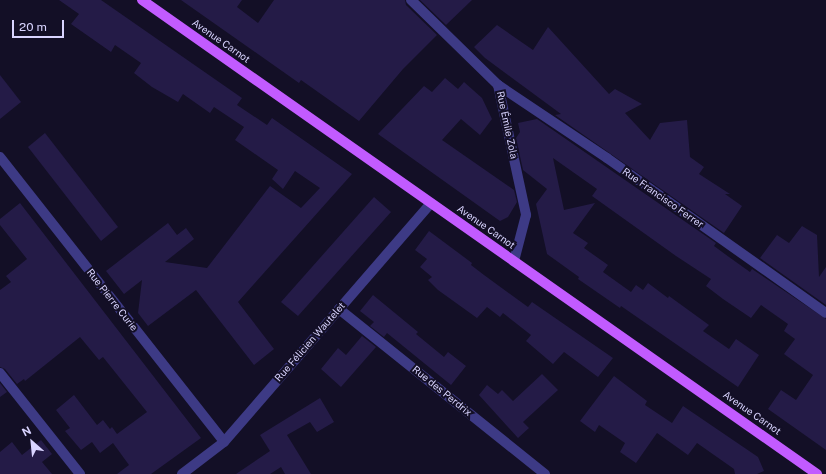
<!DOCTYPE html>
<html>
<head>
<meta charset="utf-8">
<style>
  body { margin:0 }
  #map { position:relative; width:826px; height:474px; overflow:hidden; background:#130f26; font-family:"Public Sans",sans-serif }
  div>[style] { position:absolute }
  .building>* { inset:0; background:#241b47 }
  .minor>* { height:10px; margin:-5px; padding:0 5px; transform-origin:5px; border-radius:5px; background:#3d3a85 }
  .major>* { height:10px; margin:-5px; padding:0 5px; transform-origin:5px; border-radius:5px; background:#c25bff }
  span { translate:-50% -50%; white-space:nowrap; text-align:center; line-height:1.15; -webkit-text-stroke:4px #130f26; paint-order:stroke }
  .street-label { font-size:10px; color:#d9d4ff }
  .north { position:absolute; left:12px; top:422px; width:40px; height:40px; -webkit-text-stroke:3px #130f26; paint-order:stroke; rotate:333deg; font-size:11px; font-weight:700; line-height:16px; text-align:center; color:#d9d4ff }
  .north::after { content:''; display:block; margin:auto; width:14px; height:18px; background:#d9d4ff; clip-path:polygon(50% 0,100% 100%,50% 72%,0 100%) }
  .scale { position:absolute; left:12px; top:20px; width:52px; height:18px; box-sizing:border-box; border:2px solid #d9d4ff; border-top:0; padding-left:5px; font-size:12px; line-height:14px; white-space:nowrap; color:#d9d4ff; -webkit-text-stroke:3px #130f26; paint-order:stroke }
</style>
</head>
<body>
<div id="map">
  <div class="building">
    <i style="clip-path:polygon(59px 0,101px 0,242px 98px,237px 105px,267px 125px,272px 118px,352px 174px,238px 302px,274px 349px,254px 365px,196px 290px,148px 326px,138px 313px,142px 280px,124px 294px,106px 271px,168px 223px,177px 235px,186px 228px,194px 239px,165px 262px,207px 268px,270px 186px,301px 208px,320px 188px,295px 171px,283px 189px,272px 179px,278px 170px,235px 140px,244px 127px,214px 107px,210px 113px,183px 94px,178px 102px,152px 87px,134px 73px,141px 63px,115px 45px,111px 52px,71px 24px,79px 14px)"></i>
    <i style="clip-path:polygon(181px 0,242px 0,237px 7px,258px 23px,274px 0,405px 0,406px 5px,437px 35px,403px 69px,359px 121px,301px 80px,299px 83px)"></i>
    <i style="clip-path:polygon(420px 0,472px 0,446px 25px)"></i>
    <i style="clip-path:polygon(497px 25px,533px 50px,548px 27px,609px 94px,615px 89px,642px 104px,625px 113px,650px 140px,660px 123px,687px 120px,690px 157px,704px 167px,699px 174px,730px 194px,725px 194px,742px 206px,724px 233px,555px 115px,561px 114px,485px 58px,474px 47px)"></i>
    <i style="clip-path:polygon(0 75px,21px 102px,0 119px)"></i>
    <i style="clip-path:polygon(445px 78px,458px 89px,464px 82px,482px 98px,492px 119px,480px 135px,461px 119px,442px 140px,514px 190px,517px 202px,508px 217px,500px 221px,378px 134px,424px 86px,432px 92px)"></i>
    <i style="clip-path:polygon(537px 119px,716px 243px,714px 246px,729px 257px,750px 272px,752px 269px,826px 319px,826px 450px,768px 409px,781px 390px,796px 400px,813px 375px,784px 354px,795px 339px,784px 331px,788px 324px,761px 305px,751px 318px,723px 299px,706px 286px,711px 279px,676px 256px,592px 196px,597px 189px,553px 158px,564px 210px,595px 203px,573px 233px,588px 243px,584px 248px,608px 265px,603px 272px,631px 292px,636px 285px,643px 290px,648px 283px,668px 298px,669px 296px,709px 325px,703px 331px,729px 349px,736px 339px,759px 355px,738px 387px,621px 306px,620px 308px,578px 279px,579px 277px,547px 254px,536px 204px,547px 189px,523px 170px,516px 138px,520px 132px,518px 123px)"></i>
    <i style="clip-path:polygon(45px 133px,118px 227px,101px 241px,28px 147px)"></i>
    <i style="clip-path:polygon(374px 197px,391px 212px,298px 316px,281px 302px)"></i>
    <i style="clip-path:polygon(20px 203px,201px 438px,151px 474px,117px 474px,129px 465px,113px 443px,100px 453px,92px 442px,81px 450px,65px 431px,70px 428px,56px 410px,74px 395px,97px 425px,103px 420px,110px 429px,112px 427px,117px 434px,147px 412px,103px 357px,99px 360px,80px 337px,25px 381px,24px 379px,17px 384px,5px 369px,0 367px,0 290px,11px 282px,6px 276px,27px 259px,0 225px,0 219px)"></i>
    <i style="clip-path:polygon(802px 226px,817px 235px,819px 277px,826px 267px,826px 305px,760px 258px,777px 235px,789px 243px)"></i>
    <i style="clip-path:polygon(429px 231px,472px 263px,471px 265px,484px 275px,528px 307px,532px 302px,613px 358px,598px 377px,564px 352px,553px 364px,526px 341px,531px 335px,503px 313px,500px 317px,487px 307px,477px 318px,438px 290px,428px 280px,432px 277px,420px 267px,427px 259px,415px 250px)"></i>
    <i style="clip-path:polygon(373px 295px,418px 332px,416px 334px,444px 357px,448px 352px,466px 366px,451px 385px,387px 333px,384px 337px,370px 326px,374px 322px,360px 311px)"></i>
    <i style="clip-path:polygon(362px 336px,376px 347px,341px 387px,321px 369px,338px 348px,346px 355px)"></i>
    <i style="clip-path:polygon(542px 374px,558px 390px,523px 422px,529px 428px,518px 438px,479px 395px,487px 385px,498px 394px,502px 390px,513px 401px)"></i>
    <i style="clip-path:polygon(614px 376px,647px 401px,645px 405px,672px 423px,683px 406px,758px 457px,764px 471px,757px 474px,735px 474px,734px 469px,697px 443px,688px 455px,657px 433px,636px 463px,620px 452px,625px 443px,599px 425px,595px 432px,580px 421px)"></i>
    <i style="clip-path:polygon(0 383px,7px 392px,0 397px)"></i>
    <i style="clip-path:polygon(320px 398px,334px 422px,317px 432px,310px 422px,287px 435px,311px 474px,285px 474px,281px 467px,270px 474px,236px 474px,270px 451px,260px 435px)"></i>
    <i style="clip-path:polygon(41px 440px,52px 454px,42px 462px,52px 474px,0 474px,0 452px,12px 442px,22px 455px)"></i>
  </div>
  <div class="minor">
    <i style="left:411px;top:0;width:122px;rotate:44.3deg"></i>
    <i style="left:498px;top:85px;width:131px;rotate:33.8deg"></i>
    <i style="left:607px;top:158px;width:268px;rotate:35.3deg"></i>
    <i style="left:498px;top:85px;width:133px;rotate:77.8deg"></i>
    <i style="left:526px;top:215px;width:48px;rotate:104.6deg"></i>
    <i style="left:0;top:157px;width:362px;rotate:51.8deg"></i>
    <i style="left:339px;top:309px;width:264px;rotate:38.7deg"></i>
    <i style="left:0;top:373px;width:129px;rotate:51.6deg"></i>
    <i style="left:182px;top:474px;width:53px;rotate:-37.3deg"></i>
    <i style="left:224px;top:442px;width:316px;rotate:-49.1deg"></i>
  </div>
  <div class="major">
    <i style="left:142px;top:0;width:825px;rotate:35.08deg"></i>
  </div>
  <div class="street-label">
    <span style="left:221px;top:41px;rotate:35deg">Avenue Carnot</span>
    <span style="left:507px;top:125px;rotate:78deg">Rue Émile Zola</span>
    <span style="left:663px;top:198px;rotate:35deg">Rue Francisco Ferrer</span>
    <span style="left:486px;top:227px;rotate:35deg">Avenue Carnot</span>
    <span style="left:112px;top:300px;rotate:52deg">Rue Pierre Curie</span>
    <span style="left:310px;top:342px;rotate:-49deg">Rue Félicien Wautelet</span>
    <span style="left:442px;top:391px;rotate:39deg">Rue des Perdrix</span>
    <span style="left:752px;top:413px;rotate:35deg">Avenue Carnot</span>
  </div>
  <div class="north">N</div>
  <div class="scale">20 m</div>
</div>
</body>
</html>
